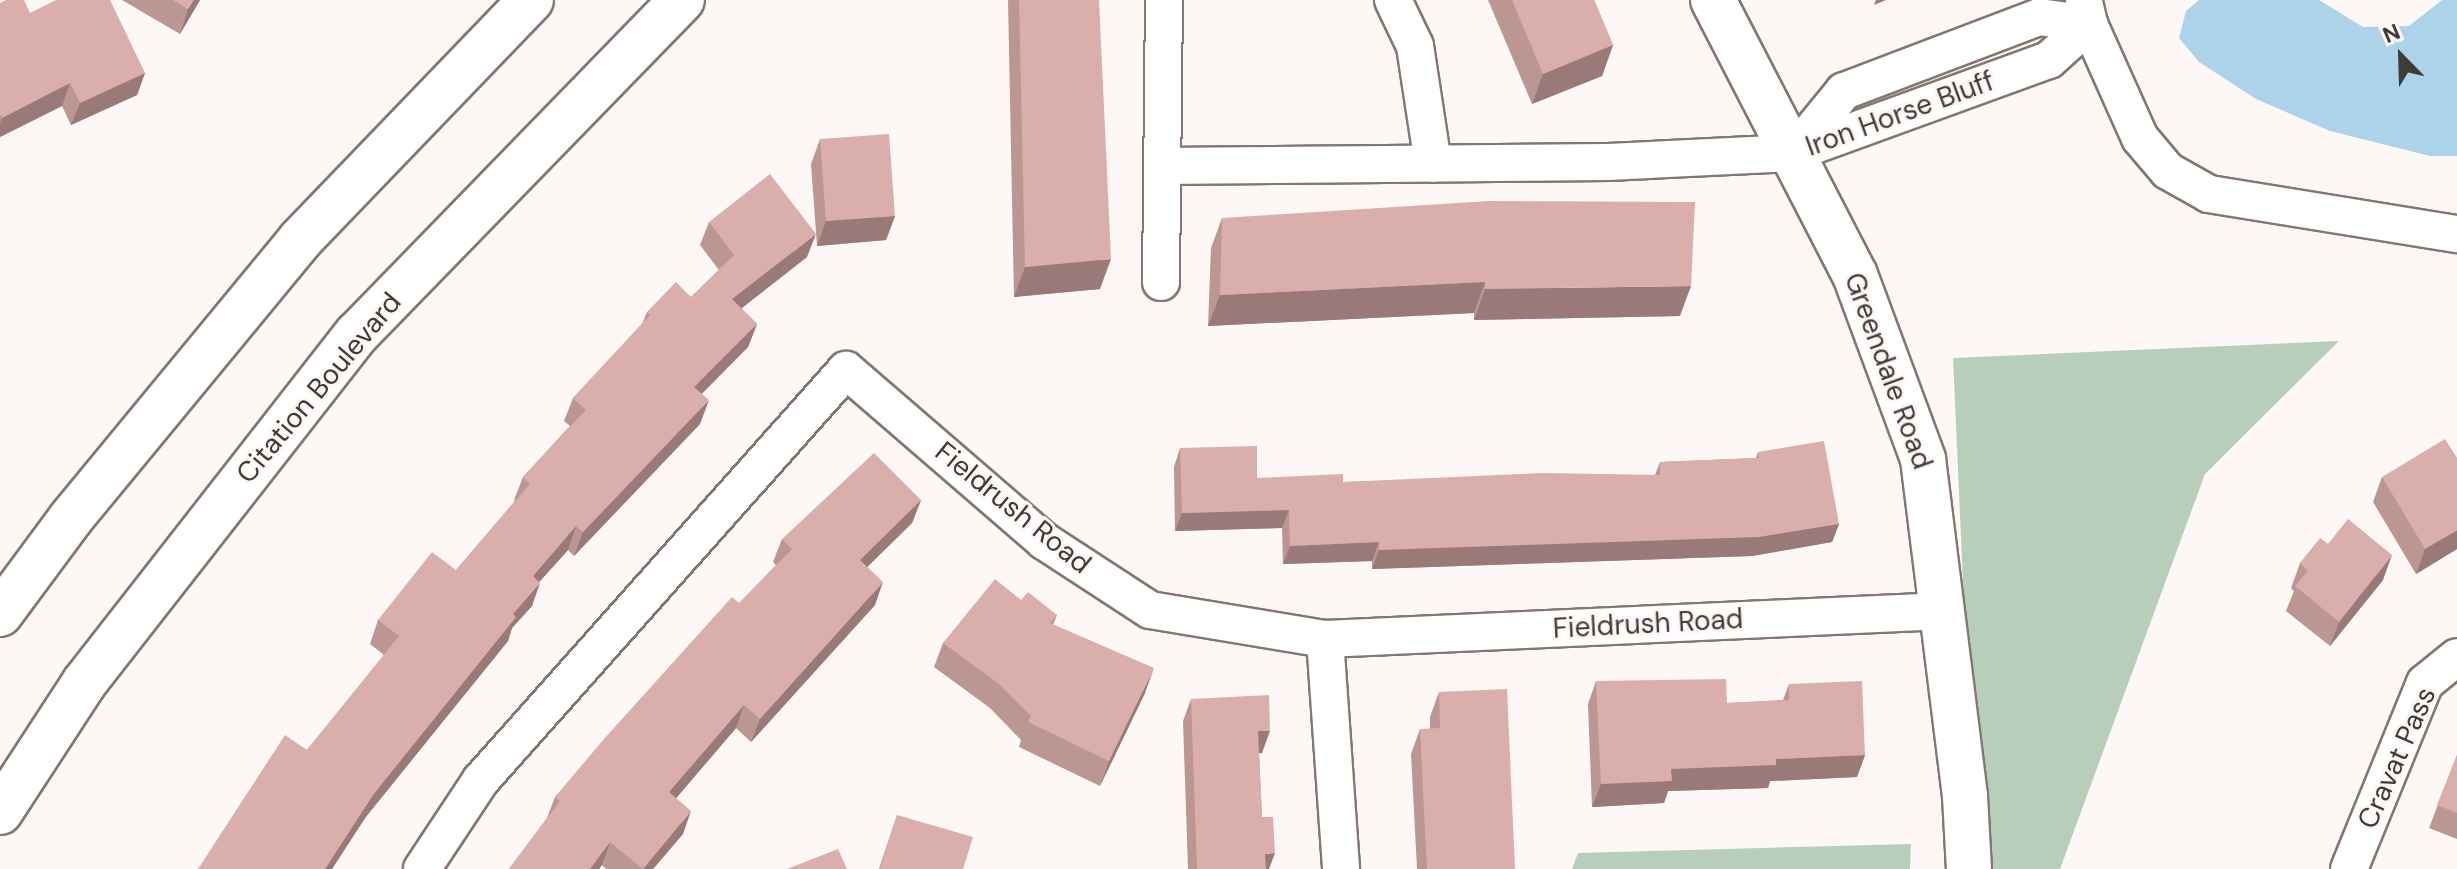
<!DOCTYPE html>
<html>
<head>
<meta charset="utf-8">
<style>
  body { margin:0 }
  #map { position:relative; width:2457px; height:869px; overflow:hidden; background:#fdf7f5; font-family:"DM Sans",sans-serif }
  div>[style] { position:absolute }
  .green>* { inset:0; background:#b7cebb }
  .water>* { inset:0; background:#add3ea }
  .roads { filter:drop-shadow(2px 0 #847771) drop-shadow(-2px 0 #847771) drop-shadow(0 2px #847771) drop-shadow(0 -2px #847771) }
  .minor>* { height:36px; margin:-18px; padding:0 18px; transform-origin:18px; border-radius:18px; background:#fff }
  .tertiary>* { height:44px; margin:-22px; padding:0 22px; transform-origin:22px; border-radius:22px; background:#fff }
  .secondary>* { height:44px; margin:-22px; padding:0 22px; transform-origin:22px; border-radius:22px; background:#fff }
  .wall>* { inset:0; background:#bb9693 }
  .shaded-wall>* { inset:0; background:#997a78 }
  .building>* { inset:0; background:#daaeab }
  span { translate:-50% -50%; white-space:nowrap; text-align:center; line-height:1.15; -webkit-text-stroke:6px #fdf7f5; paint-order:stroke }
  .street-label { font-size:28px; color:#403a38 }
  .north { position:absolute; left:2361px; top:16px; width:80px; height:80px; -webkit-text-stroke:6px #fdf7f5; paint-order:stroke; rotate:337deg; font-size:22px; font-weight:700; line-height:32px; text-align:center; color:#403a38 }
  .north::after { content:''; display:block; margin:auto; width:28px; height:36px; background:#403a38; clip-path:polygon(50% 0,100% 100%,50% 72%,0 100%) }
</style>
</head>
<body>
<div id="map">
  <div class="green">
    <i style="clip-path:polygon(2339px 341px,2205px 474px,2060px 869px,1987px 869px,1982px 760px,1966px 648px,1953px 358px)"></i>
    <i style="clip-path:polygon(1911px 844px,1910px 869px,1572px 869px,1578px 853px)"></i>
  </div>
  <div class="water">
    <i style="clip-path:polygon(2199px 0,2319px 0,2363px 27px,2409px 26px,2442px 0,2457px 0,2457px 156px,2430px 156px,2330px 131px,2256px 99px,2199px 62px,2179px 38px,2186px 11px)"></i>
  </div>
  <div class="roads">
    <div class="minor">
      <i style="left:1393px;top:0;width:51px;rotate:64.4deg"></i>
      <i style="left:1415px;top:46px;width:119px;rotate:81.3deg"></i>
      <i style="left:2084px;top:2px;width:23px;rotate:77deg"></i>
      <i style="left:2089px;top:24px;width:125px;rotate:65.9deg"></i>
      <i style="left:2140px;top:138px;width:43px;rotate:49.7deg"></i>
      <i style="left:2168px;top:171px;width:47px;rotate:29.3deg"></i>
      <i style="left:2209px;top:194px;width:251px;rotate:9.2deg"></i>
      <i style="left:1162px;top:166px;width:446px;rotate:-0.5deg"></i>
      <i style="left:1608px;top:162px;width:185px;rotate:-2.8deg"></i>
      <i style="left:1793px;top:153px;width:272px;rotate:-20deg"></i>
      <i style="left:2049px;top:60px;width:54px;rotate:-42deg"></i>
      <i style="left:2089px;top:24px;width:50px;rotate:-172deg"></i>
      <i style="left:2039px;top:17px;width:209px;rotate:159.2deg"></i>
      <i style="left:1844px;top:91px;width:80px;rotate:129.4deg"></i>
      <i style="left:1161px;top:282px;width:282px;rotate:-89.4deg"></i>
      <i style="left:1325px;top:639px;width:231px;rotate:86deg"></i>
      <i style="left:422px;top:869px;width:107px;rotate:-56.5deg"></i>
      <i style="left:481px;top:780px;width:549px;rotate:-48.32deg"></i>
      <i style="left:846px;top:370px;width:262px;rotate:40.8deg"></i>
      <i style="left:1044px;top:541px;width:126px;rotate:33.1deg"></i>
      <i style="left:1150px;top:610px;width:177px;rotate:9.4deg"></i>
      <i style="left:1325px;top:639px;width:620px;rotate:-2.59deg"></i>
      <i style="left:2349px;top:869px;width:201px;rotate:-67.8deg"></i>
      <i style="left:2425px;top:683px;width:41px;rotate:-39.1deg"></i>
    </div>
    <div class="tertiary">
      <i style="left:1713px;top:0;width:309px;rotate:62.7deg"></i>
      <i style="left:1855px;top:275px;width:196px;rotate:69.7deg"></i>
      <i style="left:1923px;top:459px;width:340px;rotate:82.9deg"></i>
      <i style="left:1965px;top:796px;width:73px;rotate:86.9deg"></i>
    </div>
    <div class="secondary">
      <i style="left:0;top:614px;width:119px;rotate:-53.5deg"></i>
      <i style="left:71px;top:518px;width:360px;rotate:-50.5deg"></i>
      <i style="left:300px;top:240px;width:333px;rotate:-46.1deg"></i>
      <i style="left:0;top:812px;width:154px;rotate:-56.9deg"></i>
      <i style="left:84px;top:683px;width:443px;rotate:-52deg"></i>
      <i style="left:357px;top:334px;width:466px;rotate:-45.8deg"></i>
    </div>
  </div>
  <div class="wall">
    <i style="clip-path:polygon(122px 0,200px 0,180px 34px)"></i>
    <i style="clip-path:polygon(1008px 0,1099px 0,1100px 289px,1014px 297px)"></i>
    <i style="clip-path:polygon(1488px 0,1594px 0,1613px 45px,1602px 76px,1532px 104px)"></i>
    <i style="clip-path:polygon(0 3px,30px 13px,145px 73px,137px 95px,71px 125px,62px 106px,0 137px)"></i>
    <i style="clip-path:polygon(820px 139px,895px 216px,886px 240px,817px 246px,811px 164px)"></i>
    <i style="clip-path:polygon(1222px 218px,1680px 316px,1474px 320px,1474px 313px,1208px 326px,1211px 248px)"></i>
    <i style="clip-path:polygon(709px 222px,807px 257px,741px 308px,757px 324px,748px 347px,702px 394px,700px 424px,574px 556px,568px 550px,539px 582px,532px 606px,512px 628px,508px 641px,365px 818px,332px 869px,198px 869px,307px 750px,384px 655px,370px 644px,378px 620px,456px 570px,515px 501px,514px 500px,523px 477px,570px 426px,564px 421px,573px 398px,642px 324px,647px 312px,691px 297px,719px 270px,700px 245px)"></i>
    <i style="clip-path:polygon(1180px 448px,1257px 478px,1343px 482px,1655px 475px,1660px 462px,1756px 458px,1758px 452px,1839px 524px,1832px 542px,1752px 556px,1372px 569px,1372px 561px,1283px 564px,1282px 528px,1175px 531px,1174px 467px)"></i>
    <i style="clip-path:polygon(2382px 477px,2457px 549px,2416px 574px,2373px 502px)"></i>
    <i style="clip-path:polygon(921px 500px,912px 523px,867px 567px,875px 605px,751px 742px,736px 728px,676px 798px,683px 834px,653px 869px,606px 869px,602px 865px,599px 869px,509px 869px,547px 818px,555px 797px,776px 565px,773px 562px,782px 539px)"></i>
    <i style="clip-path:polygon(2328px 544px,2383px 580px,2330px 646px,2286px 611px,2294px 591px,2291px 588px,2300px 563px)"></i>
    <i style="clip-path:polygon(1021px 600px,1057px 615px,1053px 625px,1145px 693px,1100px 786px,1019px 747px,1021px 740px,990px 708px,934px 667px,943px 643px)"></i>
    <i style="clip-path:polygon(1596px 681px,1727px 703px,1783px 700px,1789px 684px,1865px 755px,1857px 777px,1770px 781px,1768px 788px,1668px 791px,1664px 803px,1592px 807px,1588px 704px)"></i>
    <i style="clip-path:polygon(1439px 692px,1515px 869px,1417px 869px,1411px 754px,1420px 729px,1430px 729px,1430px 717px)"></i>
    <i style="clip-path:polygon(1191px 699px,1262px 753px,1259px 753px,1262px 817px,1269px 869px,1188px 869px,1183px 721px)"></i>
    <i style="clip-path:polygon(2457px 755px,2457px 839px,2429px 828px)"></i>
    <i style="clip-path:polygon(897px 815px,963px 869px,879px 869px)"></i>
  </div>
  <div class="shaded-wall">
    <i style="clip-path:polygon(194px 0,200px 0,180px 34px,188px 9px)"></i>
    <i style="clip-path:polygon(1876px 0,1886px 0,1874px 5px)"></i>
    <i style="clip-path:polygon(1613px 45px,1602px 76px,1532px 104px,1543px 74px)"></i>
    <i style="clip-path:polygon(145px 73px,137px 95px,71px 125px,80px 103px)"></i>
    <i style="clip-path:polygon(70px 83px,62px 106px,0 137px,0 123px,2px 118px)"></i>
    <i style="clip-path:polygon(895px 216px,886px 240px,817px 246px,826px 221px)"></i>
    <i style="clip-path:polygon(816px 234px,807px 257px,723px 323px,732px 299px)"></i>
    <i style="clip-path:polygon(1111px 259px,1100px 289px,1014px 297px,1025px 267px)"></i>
    <i style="clip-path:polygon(1485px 282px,1474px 313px,1208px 326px,1220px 295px)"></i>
    <i style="clip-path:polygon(1691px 286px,1680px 316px,1474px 320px,1485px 289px)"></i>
    <i style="clip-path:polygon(757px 324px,748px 347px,685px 410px,694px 387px)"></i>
    <i style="clip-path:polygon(709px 400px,700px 424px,574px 556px,583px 532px)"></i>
    <i style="clip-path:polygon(921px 500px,912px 523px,851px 583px,860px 560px)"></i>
    <i style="clip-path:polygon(1289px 510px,1282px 528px,1175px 531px,1182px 513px)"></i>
    <i style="clip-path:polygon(1839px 524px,1832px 542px,1752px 556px,1372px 569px,1379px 550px)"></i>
    <i style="clip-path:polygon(576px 526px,568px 550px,524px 599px,533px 576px)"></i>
    <i style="clip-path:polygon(2457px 530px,2457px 549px,2416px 574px,2425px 549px)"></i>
    <i style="clip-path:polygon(1379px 542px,1372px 561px,1283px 564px,1290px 546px)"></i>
    <i style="clip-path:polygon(2392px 555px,2383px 580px,2330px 646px,2339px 622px)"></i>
    <i style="clip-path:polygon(883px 582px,875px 605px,751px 742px,760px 719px)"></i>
    <i style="clip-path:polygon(540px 583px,532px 606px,512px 628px,508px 641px,365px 818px,332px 869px,325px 869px,373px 795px,513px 614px)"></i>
    <i style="clip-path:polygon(1154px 668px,1145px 693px,1100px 786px,1109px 761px)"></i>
    <i style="clip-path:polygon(744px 705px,736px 728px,661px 816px,669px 792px)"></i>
    <i style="clip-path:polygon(1258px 731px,1270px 731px,1262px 753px,1250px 754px)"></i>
    <i style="clip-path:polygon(1865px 755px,1857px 777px,1770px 781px,1768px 788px,1668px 791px,1664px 803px,1592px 807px,1601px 784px,1671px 769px,1776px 759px)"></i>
    <i style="clip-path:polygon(691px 811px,683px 834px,653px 869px,643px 869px)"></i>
    <i style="clip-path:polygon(610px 842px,602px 865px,599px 869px,590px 869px)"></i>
    <i style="clip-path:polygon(1275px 853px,1269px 869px,1260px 869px,1265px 854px)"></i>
  </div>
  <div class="building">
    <i style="clip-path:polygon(6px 0,24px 0,30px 13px,56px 0,110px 0,145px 73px,80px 103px,70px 83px,2px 118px,0 114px,0 3px)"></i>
    <i style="clip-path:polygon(173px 0,194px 0,188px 9px)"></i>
    <i style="clip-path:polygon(1019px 0,1099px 0,1111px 259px,1025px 267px)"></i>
    <i style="clip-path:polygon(1512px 0,1594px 0,1613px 45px,1543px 74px)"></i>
    <i style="clip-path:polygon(889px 134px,895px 216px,826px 221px,820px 139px)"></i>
    <i style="clip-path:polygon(770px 174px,816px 234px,732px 299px,757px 324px,694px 387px,709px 400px,583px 532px,576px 526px,533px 576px,540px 583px,513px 614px,516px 617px,373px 795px,325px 869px,198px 869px,285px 735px,307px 750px,399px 636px,378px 620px,432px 552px,456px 570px,530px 484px,523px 477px,586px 410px,573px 398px,650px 315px,647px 312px,676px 282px,691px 297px,734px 255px,709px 222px)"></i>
    <i style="clip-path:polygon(1489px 201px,1695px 202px,1691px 286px,1485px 289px,1485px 282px,1220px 295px,1222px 218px)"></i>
    <i style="clip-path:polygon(2445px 439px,2457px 458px,2457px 530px,2425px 549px,2382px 477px)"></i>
    <i style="clip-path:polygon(1824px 441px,1839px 524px,1759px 537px,1379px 550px,1379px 542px,1290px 546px,1289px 510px,1182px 513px,1180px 448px,1257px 446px,1257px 478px,1343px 474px,1343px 482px,1543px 473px,1660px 475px,1660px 462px,1759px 458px,1758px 452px)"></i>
    <i style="clip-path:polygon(874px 453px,921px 500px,860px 560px,883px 582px,760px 719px,744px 705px,669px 792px,691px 811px,643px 869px,610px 842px,590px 869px,509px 869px,560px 801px,555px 797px,604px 739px,732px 597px,739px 603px,792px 549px,782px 539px)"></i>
    <i style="clip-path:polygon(2348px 519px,2392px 555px,2339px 622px,2295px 586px,2308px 571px,2300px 563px,2320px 538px,2328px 544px)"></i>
    <i style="clip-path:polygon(995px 579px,1021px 600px,1028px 592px,1057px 615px,1050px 623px,1154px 668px,1109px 761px,1028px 722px,1031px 716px,999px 684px,943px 643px)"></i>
    <i style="clip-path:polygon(1726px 679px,1727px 703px,1789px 700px,1789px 684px,1862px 681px,1865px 755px,1776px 759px,1776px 765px,1671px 769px,1672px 781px,1601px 784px,1596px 681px)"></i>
    <i style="clip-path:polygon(1507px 689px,1515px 869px,1427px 869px,1420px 729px,1440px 728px,1439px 692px)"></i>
    <i style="clip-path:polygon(1269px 695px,1270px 731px,1258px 731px,1262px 817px,1273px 817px,1275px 853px,1265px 854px,1266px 869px,1197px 869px,1191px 699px)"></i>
    <i style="clip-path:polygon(2457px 755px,2457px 813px,2437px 805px)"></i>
    <i style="clip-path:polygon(897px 815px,973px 837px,963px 869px,880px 869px)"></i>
    <i style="clip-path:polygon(838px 849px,847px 869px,787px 869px)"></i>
  </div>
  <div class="street-label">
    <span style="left:1900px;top:114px;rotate:-20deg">Iron Horse Bluff</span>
    <span style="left:1888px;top:371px;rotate:70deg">Greendale Road</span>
    <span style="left:319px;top:388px;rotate:-50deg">Citation Boulevard</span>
    <span style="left:1013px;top:508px;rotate:39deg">Fieldrush Road</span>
    <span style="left:1648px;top:624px;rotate:-3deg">Fieldrush Road</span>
    <span style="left:2397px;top:758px;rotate:-66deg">Cravat Pass</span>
  </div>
  <div class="north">N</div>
</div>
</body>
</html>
